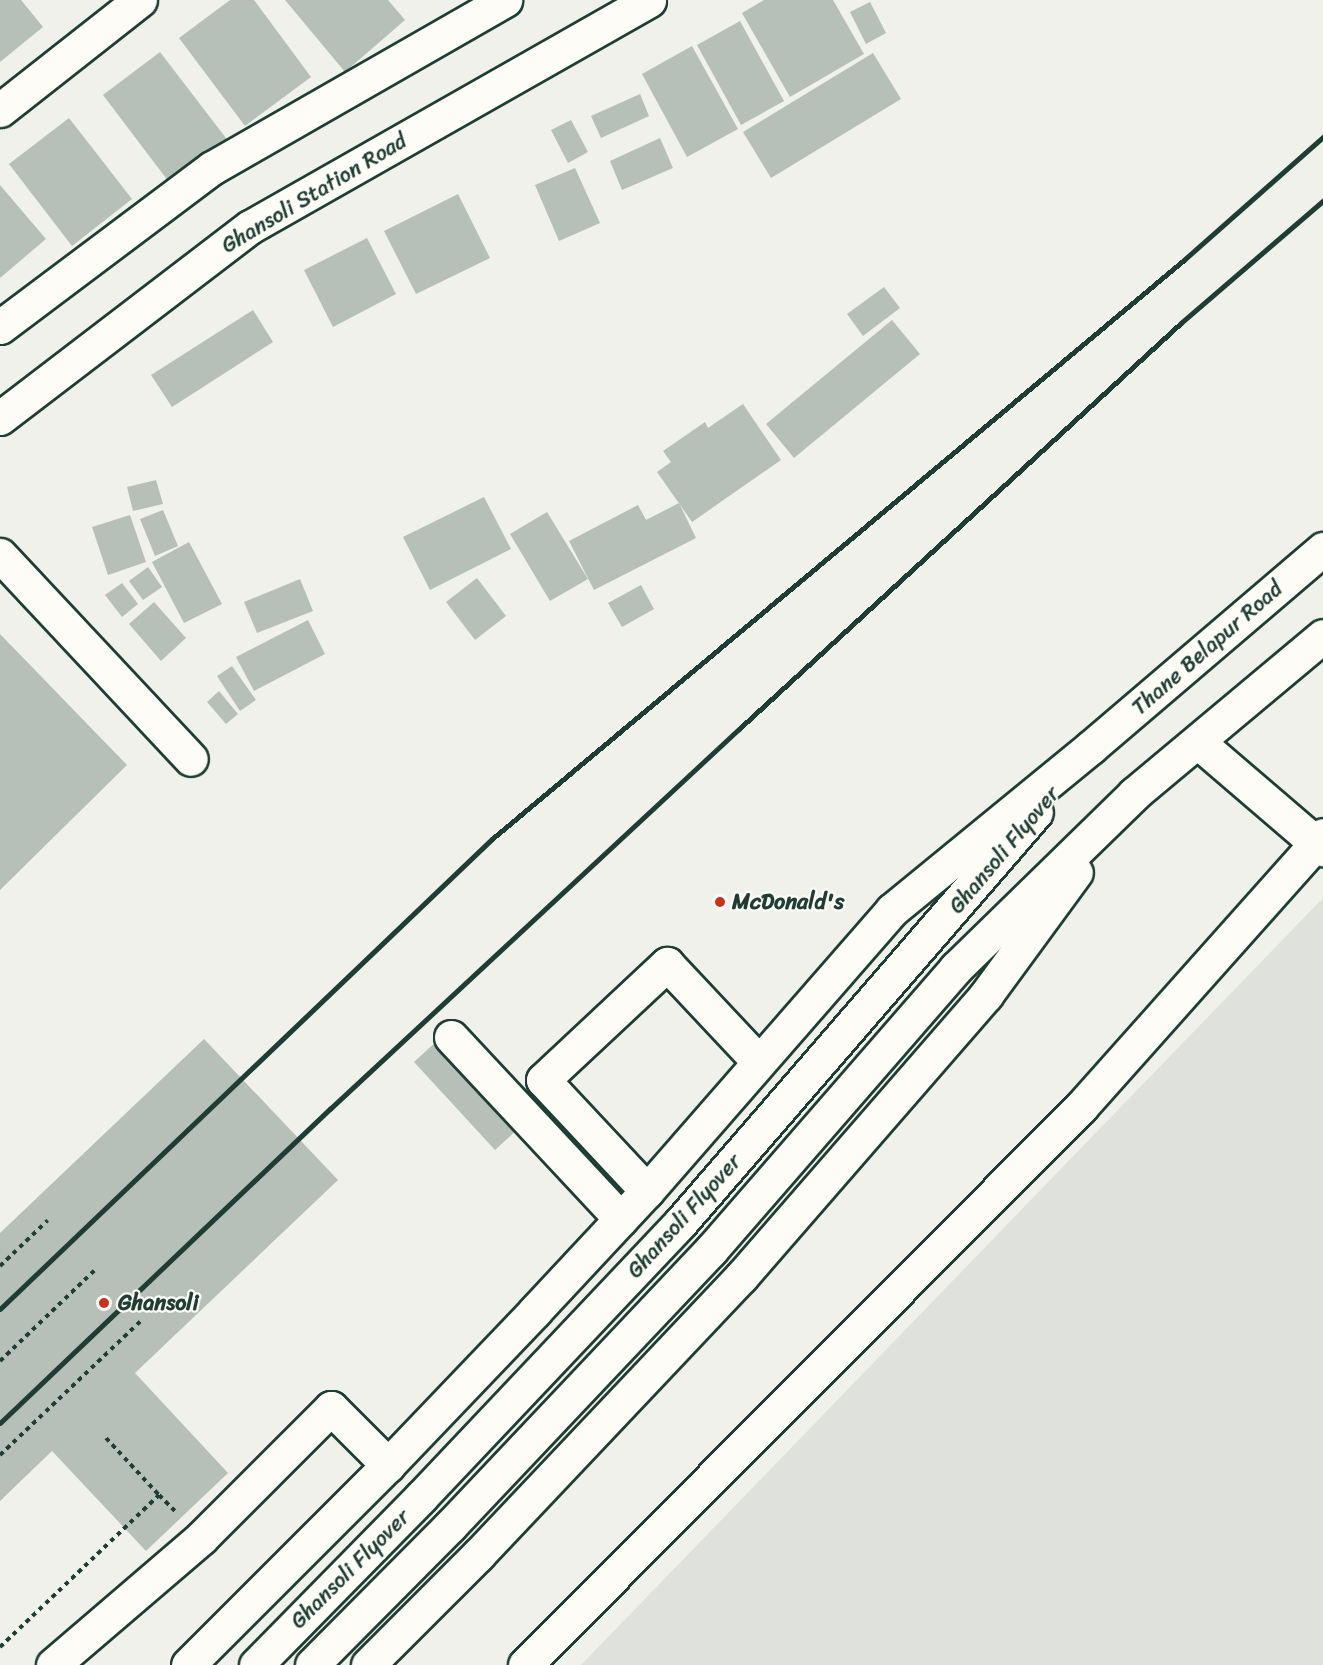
<!DOCTYPE html>
<html>
<head>
<meta charset="utf-8">
<style>
  body { margin:0 }
  #map { position:relative; width:1323px; height:1665px; overflow:hidden; background:#f0f1eb; font-family:Sriracha,sans-serif }
  div>[style] { position:absolute }
  .built>* { inset:0; background:#dfe2dc }
  .building>* { inset:0; background:#b6bfb8 }
  .path>* { height:4px; margin-top:-2px; transform-origin:0; background:repeating-linear-gradient(90deg,#1f3d34 0 4.5px,transparent 0 9px) }
  .roads { filter:drop-shadow(2px 0 #1f3d34) drop-shadow(-2px 0 #1f3d34) drop-shadow(0 2px #1f3d34) drop-shadow(0 -2px #1f3d34) }
  .minor>* { height:33px; margin:-16.5px; padding:0 16.5px; transform-origin:16.5px; border-radius:16.5px; background:#fdfcf7 }
  .major>* { height:33px; margin:-16.5px; padding:0 16.5px; transform-origin:16.5px; border-radius:16.5px; background:#fdfcf7 }
  .rail>* { height:4.5px; margin:-2.25px; padding:0 2.25px; transform-origin:2.25px; border-radius:2.25px; background:#1f3d34 }
  .dots>* { width:16px; height:16px; translate:-50% -50%; box-sizing:border-box; border:3px solid #fdfcf7; border-radius:50% }
  span { translate:-50% -50%; white-space:nowrap; text-align:center; line-height:1.15; -webkit-text-stroke:4.5px #fdfcf7; paint-order:stroke }
  .street-label { font-size:22px; color:#1f3d34 }
  .poi-label { font-size:22px; color:#1f3d34; font-weight:700 }
  .left { translate:0 -50%; text-align:left }
</style>
</head>
<body>
<div id="map">
  <div class="built">
    <i style="clip-path:polygon(1323px 898px,1323px 1665px,581px 1665px,1321px 900px)"></i>
  </div>
  <div class="building">
    <i style="clip-path:polygon(0 0,21px 0,43px 27px,0 62px)"></i>
    <i style="clip-path:polygon(230px 0,254px 0,311px 77px,245px 126px,179px 38px)"></i>
    <i style="clip-path:polygon(285px 0,388px 0,405px 20px,345px 72px)"></i>
    <i style="clip-path:polygon(764px 0,833px 0,864px 54px,790px 97px,742px 13px)"></i>
    <i style="clip-path:polygon(870px 2px,886px 33px,866px 44px,850px 12px)"></i>
    <i style="clip-path:polygon(740px 21px,784px 101px,741px 125px,697px 45px)"></i>
    <i style="clip-path:polygon(692px 46px,738px 129px,687px 157px,642px 74px)"></i>
    <i style="clip-path:polygon(160px 52px,229px 142px,172px 186px,103px 95px)"></i>
    <i style="clip-path:polygon(873px 53px,901px 99px,771px 178px,743px 132px)"></i>
    <i style="clip-path:polygon(640px 94px,649px 116px,601px 138px,591px 116px)"></i>
    <i style="clip-path:polygon(69px 118px,132px 199px,72px 246px,9px 164px)"></i>
    <i style="clip-path:polygon(571px 120px,588px 152px,568px 163px,551px 130px)"></i>
    <i style="clip-path:polygon(660px 138px,673px 168px,622px 190px,610px 161px)"></i>
    <i style="clip-path:polygon(575px 168px,600px 223px,559px 241px,535px 185px)"></i>
    <i style="clip-path:polygon(0 185px,46px 239px,0 278px)"></i>
    <i style="clip-path:polygon(458px 194px,490px 258px,416px 294px,384px 231px)"></i>
    <i style="clip-path:polygon(367px 238px,396px 294px,333px 327px,304px 270px)"></i>
    <i style="clip-path:polygon(884px 287px,900px 308px,863px 336px,847px 314px)"></i>
    <i style="clip-path:polygon(253px 310px,273px 342px,172px 407px,151px 375px)"></i>
    <i style="clip-path:polygon(892px 320px,920px 354px,794px 458px,766px 424px)"></i>
    <i style="clip-path:polygon(743px 404px,781px 460px,692px 522px,657px 472px,671px 462px,663px 451px,705px 422px,708px 428px)"></i>
    <i style="clip-path:polygon(156px 480px,163px 504px,133px 511px,127px 487px)"></i>
    <i style="clip-path:polygon(484px 497px,511px 549px,430px 590px,403px 537px)"></i>
    <i style="clip-path:polygon(679px 503px,696px 538px,594px 590px,569px 541px,638px 505px,646px 520px)"></i>
    <i style="clip-path:polygon(163px 510px,178px 546px,155px 556px,140px 519px)"></i>
    <i style="clip-path:polygon(547px 512px,588px 579px,550px 601px,510px 534px)"></i>
    <i style="clip-path:polygon(130px 515px,146px 562px,108px 575px,92px 527px)"></i>
    <i style="clip-path:polygon(189px 542px,222px 604px,184px 623px,152px 562px)"></i>
    <i style="clip-path:polygon(148px 567px,162px 587px,143px 600px,129px 581px)"></i>
    <i style="clip-path:polygon(477px 578px,506px 616px,475px 640px,446px 602px)"></i>
    <i style="clip-path:polygon(300px 579px,313px 611px,257px 633px,244px 602px)"></i>
    <i style="clip-path:polygon(122px 583px,138px 604px,122px 617px,105px 595px)"></i>
    <i style="clip-path:polygon(641px 585px,654px 609px,622px 627px,608px 603px)"></i>
    <i style="clip-path:polygon(154px 602px,186px 638px,161px 661px,129px 624px)"></i>
    <i style="clip-path:polygon(308px 620px,325px 654px,254px 691px,236px 657px)"></i>
    <i style="clip-path:polygon(0 634px,127px 765px,0 890px)"></i>
    <i style="clip-path:polygon(232px 666px,256px 700px,240px 711px,217px 676px)"></i>
    <i style="clip-path:polygon(219px 691px,238px 714px,226px 724px,207px 702px)"></i>
    <i style="clip-path:polygon(204px 1039px,338px 1180px,135px 1373px,228px 1473px,146px 1551px,52px 1451px,0 1501px,0 1233px)"></i>
    <i style="clip-path:polygon(438px 1040px,519px 1128px,495px 1150px,414px 1062px)"></i>
  </div>
  <div class="path">
    <i style="left:0;top:1266px;width:66px;rotate:-43.8deg"></i>
    <i style="left:0;top:1361px;width:132px;rotate:-43.8deg"></i>
    <i style="left:106px;top:1438px;width:78px;rotate:47.1deg"></i>
    <i style="left:0;top:1455px;width:197px;rotate:-43.6deg"></i>
    <i style="left:0;top:1647px;width:220px;rotate:-43.7deg"></i>
    <i style="left:159px;top:1495px;width:27px;rotate:45deg"></i>
  </div>
  <div class="roads">
    <div class="minor">
      <i style="left:0;top:110px;width:178px;rotate:-38.2deg"></i>
      <i style="left:0;top:327px;width:265px;rotate:-36.9deg"></i>
      <i style="left:212px;top:168px;width:338px;rotate:-29.8deg"></i>
      <i style="left:0;top:418px;width:315px;rotate:-37.4deg"></i>
      <i style="left:250px;top:227px;width:459px;rotate:-29.6deg"></i>
      <i style="left:0;top:555px;width:279px;rotate:46.9deg"></i>
      <i style="left:1198px;top:742px;width:165px;rotate:40.6deg"></i>
      <i style="left:451px;top:1037px;width:249px;rotate:47deg"></i>
      <i style="left:647px;top:1191px;width:152px;rotate:-133.1deg"></i>
      <i style="left:543px;top:1080px;width:170px;rotate:-43.1deg"></i>
      <i style="left:667px;top:964px;width:134px;rotate:46.8deg"></i>
      <i style="left:53px;top:1665px;width:195px;rotate:-40.6deg"></i>
      <i style="left:201px;top:1538px;width:184px;rotate:-45deg"></i>
      <i style="left:331px;top:1408px;width:81px;rotate:45deg"></i>
      <i style="left:525px;top:1665px;width:788px;rotate:-45.1deg"></i>
      <i style="left:1081px;top:1107px;width:364px;rotate:-48.3deg"></i>
    </div>
    <div class="major">
      <i style="left:188px;top:1665px;width:283px;rotate:-45deg"></i>
      <i style="left:388px;top:1465px;width:213px;rotate:-46.3deg"></i>
      <i style="left:535px;top:1311px;width:164px;rotate:-47deg"></i>
      <i style="left:647px;top:1191px;width:373px;rotate:-48.9deg"></i>
      <i style="left:892px;top:910px;width:257px;rotate:-39.3deg"></i>
      <i style="left:1091px;top:747px;width:305px;rotate:-40.5deg"></i>
      <i style="left:256px;top:1665px;width:235px;rotate:-45.5deg"></i>
      <i style="left:421px;top:1497px;width:378px;rotate:-46.6deg"></i>
      <i style="left:681px;top:1222px;width:542px;rotate:-49.11deg"></i>
      <i style="left:312px;top:1665px;width:196px;rotate:-45.2deg"></i>
      <i style="left:450px;top:1526px;width:380px;rotate:-46.6deg"></i>
      <i style="left:711px;top:1250px;width:374px;rotate:-49deg"></i>
      <i style="left:956px;top:968px;width:249px;rotate:-44.3deg"></i>
      <i style="left:1134px;top:794px;width:246px;rotate:-39.9deg"></i>
      <i style="left:368px;top:1665px;width:156px;rotate:-45deg"></i>
      <i style="left:478px;top:1555px;width:383px;rotate:-46.6deg"></i>
      <i style="left:741px;top:1277px;width:374px;rotate:-49deg"></i>
      <i style="left:986px;top:995px;width:152px;rotate:-53.8deg"></i>
    </div>
  </div>
  <div class="rail">
    <i style="left:0;top:1309px;width:680px;rotate:-43.69deg"></i>
    <i style="left:492px;top:839px;width:902px;rotate:-39.92deg"></i>
    <i style="left:1184px;top:260px;width:186px;rotate:-41.5deg"></i>
    <i style="left:0;top:1423px;width:456px;rotate:-43.6deg"></i>
    <i style="left:330px;top:1109px;width:558px;rotate:-42.9deg"></i>
    <i style="left:739px;top:729px;width:600px;rotate:-42.57deg"></i>
    <i style="left:1181px;top:323px;width:187px;rotate:-40.7deg"></i>
  </div>
  <div class="dots">
    <i style="left:720px;top:902px;background:#c8321e"></i>
    <i style="left:104px;top:1303px;background:#c8321e"></i>
  </div>
  <div class="street-label">
    <span style="left:314px;top:193px;rotate:-31deg">Ghansoli Station Road</span>
    <span style="left:1207px;top:648px;rotate:-41deg">Thane Belapur Road</span>
    <span style="left:1004px;top:850px;rotate:-50deg">Ghansoli Flyover</span>
    <span style="left:684px;top:1216px;rotate:-48deg">Ghansoli Flyover</span>
    <span style="left:350px;top:1569px;rotate:-45deg">Ghansoli Flyover</span>
  </div>
  <div class="poi-label">
    <span class="left" style="left:732px;top:902px">McDonald's</span>
    <span class="left" style="left:118px;top:1303px">Ghansoli</span>
  </div>
</div>
</body>
</html>
